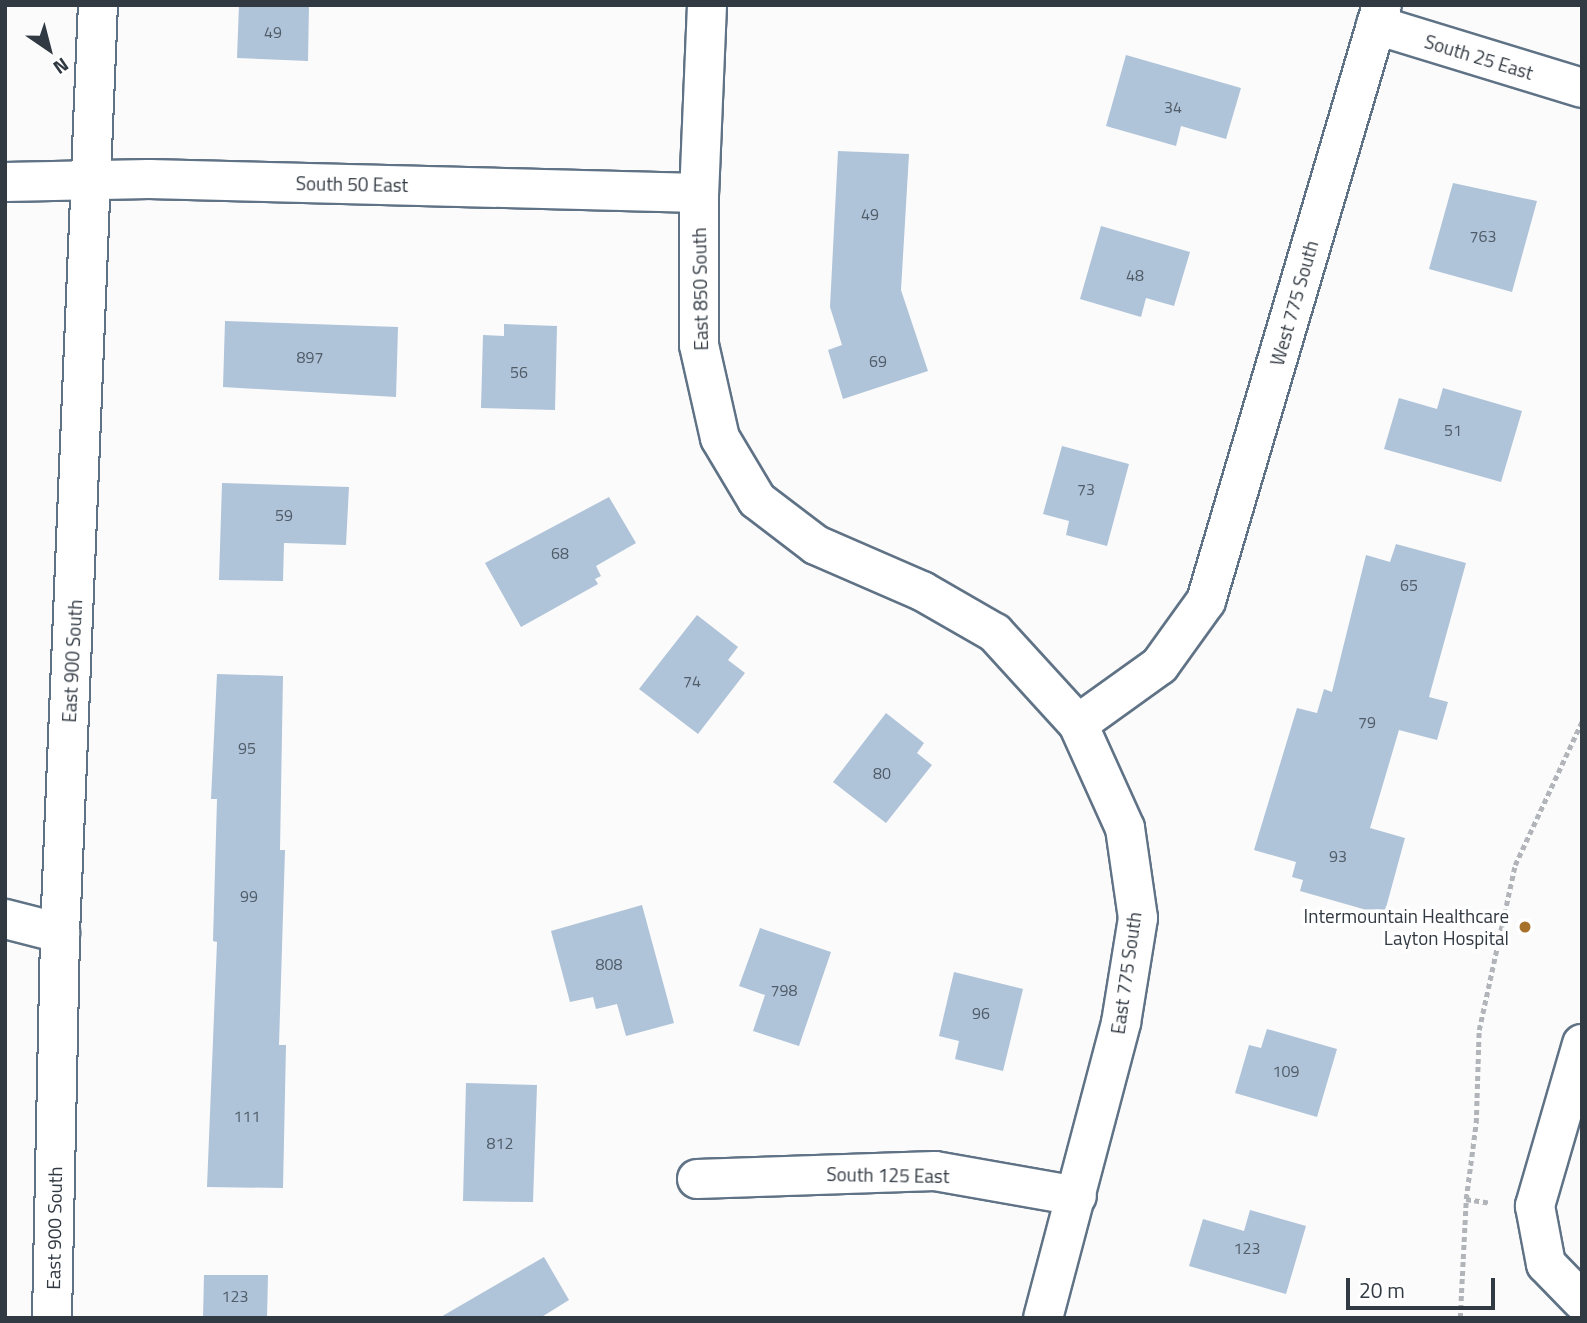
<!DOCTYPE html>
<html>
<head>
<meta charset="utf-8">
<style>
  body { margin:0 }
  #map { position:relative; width:1587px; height:1323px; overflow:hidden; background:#fbfbfb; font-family:"Titillium Web",sans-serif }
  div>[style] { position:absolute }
  .building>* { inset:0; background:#afc3d9 }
  .path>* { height:4.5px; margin-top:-2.25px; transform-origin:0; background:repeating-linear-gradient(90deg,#b1b4b8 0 5px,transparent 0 8.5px) }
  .roads { filter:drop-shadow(2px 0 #607386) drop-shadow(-2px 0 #607386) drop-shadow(0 2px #607386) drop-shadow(0 -2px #607386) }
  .minor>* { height:38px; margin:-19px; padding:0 19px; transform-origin:19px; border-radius:19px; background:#fff }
  .dots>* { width:19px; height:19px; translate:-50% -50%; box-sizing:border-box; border:4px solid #fff; border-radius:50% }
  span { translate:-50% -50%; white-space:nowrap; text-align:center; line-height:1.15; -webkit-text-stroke:7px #fff; paint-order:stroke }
  .number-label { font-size:16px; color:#505c68 }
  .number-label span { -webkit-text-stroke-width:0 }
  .street-label { font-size:19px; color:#313942 }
  .poi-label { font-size:19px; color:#313942 }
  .right { translate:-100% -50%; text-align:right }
  .frame { position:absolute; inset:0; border:7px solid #313942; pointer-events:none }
  .north { position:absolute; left:14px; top:14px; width:70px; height:70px; -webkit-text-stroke:5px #fff; paint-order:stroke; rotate:145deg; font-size:19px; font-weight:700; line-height:28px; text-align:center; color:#313942 }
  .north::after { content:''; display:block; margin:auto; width:24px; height:32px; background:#313942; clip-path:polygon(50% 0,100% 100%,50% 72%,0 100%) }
  .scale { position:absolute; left:1346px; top:1278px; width:149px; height:32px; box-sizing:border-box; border:4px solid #313942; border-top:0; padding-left:9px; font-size:21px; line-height:24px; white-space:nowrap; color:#313942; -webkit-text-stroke:5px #fff; paint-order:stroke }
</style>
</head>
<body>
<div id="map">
  <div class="building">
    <i style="clip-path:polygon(239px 5px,309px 5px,308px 61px,237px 58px)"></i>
    <i style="clip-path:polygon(1126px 55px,1241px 88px,1226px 139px,1181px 126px,1176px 146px,1106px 126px)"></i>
    <i style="clip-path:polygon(838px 151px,909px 154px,901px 290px,928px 371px,843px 399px,828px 350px,842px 345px,830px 307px)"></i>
    <i style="clip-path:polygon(1453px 183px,1537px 201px,1512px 292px,1429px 269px)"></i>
    <i style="clip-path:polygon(1101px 226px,1190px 252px,1174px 306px,1146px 298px,1141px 317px,1080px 299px)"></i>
    <i style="clip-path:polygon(225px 321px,398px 327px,396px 397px,223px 387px)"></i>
    <i style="clip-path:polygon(504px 324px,557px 326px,555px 410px,481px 408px,483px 335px,504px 336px)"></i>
    <i style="clip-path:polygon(1443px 388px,1522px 411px,1501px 482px,1384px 449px,1399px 398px,1437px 409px)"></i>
    <i style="clip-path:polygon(1062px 446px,1129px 464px,1107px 546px,1066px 535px,1069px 521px,1043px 514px)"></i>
    <i style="clip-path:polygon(222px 483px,349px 487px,346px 545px,284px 543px,283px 581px,219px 580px)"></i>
    <i style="clip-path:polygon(609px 497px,636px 543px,596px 566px,601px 576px,595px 579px,598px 584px,521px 627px,485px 563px)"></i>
    <i style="clip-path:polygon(1396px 544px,1466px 563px,1429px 697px,1448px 702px,1437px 740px,1399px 730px,1370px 828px,1405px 838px,1384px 915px,1300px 891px,1303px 880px,1292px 877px,1296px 862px,1254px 850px,1297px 708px,1317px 713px,1324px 689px,1332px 692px,1366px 555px,1390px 562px)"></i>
    <i style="clip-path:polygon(697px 615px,738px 647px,728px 660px,745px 673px,698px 734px,639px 689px)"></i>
    <i style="clip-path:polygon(217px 674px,283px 676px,280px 850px,285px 850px,279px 1045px,286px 1045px,283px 1188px,207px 1187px,217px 942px,213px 941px,217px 799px,211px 799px)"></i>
    <i style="clip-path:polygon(886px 713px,924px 743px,917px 753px,932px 765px,886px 823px,833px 782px)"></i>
    <i style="clip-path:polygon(642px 905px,674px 1023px,626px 1036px,617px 1004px,596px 1009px,593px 997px,570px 1002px,551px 931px)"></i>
    <i style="clip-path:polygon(760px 928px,831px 952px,799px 1046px,753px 1031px,765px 995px,739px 986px)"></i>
    <i style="clip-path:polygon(954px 972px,1023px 989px,1003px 1071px,955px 1059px,959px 1041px,939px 1036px)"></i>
    <i style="clip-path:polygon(1267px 1029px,1337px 1049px,1317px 1117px,1235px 1093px,1249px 1045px,1261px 1048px)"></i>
    <i style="clip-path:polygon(466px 1083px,537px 1085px,533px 1202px,463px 1201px)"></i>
    <i style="clip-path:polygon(1250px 1210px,1306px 1226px,1286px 1294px,1189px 1266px,1203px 1219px,1244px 1231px)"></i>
    <i style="clip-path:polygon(544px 1257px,569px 1300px,540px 1318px,439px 1318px)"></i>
    <i style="clip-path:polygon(204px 1275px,268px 1275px,267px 1318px,203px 1318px)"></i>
  </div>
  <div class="path">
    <i style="left:1466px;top:1199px;width:77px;rotate:-82.5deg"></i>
    <i style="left:1476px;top:1123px;width:93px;rotate:-88.2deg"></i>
    <i style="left:1479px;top:1030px;width:169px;rotate:-77.7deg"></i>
    <i style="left:1515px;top:865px;width:159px;rotate:-65deg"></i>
    <i style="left:1460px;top:1318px;width:119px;rotate:-87.1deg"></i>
    <i style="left:1466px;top:1199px;width:24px;rotate:9deg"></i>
  </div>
  <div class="roads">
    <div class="minor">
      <i style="left:707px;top:5px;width:188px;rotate:92.4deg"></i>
      <i style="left:699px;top:193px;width:152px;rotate:90deg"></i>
      <i style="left:699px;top:345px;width:95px;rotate:77.3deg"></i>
      <i style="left:720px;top:438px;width:72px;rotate:59.2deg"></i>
      <i style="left:757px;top:500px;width:74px;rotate:37.3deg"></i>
      <i style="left:816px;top:545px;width:116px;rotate:23.5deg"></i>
      <i style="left:922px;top:591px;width:84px;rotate:29.9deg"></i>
      <i style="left:995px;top:633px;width:123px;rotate:47.6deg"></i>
      <i style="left:1078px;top:724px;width:114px;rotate:65.7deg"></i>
      <i style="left:1125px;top:828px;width:91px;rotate:81.8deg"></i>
      <i style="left:1138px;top:918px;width:106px;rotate:99.2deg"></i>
      <i style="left:1121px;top:1023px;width:305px;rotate:104.8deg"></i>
      <i style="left:1376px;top:25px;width:215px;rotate:17deg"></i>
      <i style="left:5px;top:182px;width:144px;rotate:-1.2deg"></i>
      <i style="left:149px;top:179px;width:550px;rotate:1.46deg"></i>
      <i style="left:1078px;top:724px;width:101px;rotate:-35.7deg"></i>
      <i style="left:1160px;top:665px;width:79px;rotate:-54.3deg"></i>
      <i style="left:1206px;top:601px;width:621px;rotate:-73.55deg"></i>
      <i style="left:5px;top:919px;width:57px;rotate:14.3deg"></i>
      <i style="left:1582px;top:1044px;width:169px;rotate:106.2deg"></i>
      <i style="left:1535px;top:1206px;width:59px;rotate:79.3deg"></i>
      <i style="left:1546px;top:1264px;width:52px;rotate:45.8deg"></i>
      <i style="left:697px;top:1179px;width:238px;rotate:-1.9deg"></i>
      <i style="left:935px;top:1171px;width:144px;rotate:10deg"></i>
      <i style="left:52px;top:1318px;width:385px;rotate:-88.8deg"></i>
      <i style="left:60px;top:933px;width:929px;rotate:-87.66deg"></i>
    </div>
  </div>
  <div class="dots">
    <i style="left:1525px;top:927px;background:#a6722b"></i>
  </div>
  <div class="number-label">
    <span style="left:273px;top:32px">49</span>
    <span style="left:1173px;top:107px">34</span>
    <span style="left:870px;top:214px">49</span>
    <span style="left:1483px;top:236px">763</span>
    <span style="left:1135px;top:275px">48</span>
    <span style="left:310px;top:357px">897</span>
    <span style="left:878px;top:361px">69</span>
    <span style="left:519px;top:372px">56</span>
    <span style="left:1453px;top:430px">51</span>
    <span style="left:1086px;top:489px">73</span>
    <span style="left:284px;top:515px">59</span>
    <span style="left:560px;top:553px">68</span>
    <span style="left:1409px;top:585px">65</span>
    <span style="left:692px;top:681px">74</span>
    <span style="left:1367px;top:722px">79</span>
    <span style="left:247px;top:748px">95</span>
    <span style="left:882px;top:773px">80</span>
    <span style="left:1338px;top:856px">93</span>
    <span style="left:249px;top:896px">99</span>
    <span style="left:609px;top:964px">808</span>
    <span style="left:784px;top:990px">798</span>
    <span style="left:981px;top:1013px">96</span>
    <span style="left:1286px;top:1071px">109</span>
    <span style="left:247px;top:1116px">111</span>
    <span style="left:500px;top:1143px">812</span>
    <span style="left:1247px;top:1248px">123</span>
    <span style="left:235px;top:1296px">123</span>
  </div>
  <div class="street-label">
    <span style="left:1479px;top:57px;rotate:17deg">South 25 East</span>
    <span style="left:352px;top:184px;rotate:1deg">South 50 East</span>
    <span style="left:700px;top:289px;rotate:-91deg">East 850 South</span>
    <span style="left:1294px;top:303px;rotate:-74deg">West 775 South</span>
    <span style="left:72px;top:661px;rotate:-87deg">East 900 South</span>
    <span style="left:1126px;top:973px;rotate:-82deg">East 775 South</span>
    <span style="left:888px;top:1175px;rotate:1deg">South 125 East</span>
    <span style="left:54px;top:1228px;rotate:-89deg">East 900 South</span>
  </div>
  <div class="poi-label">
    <span class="right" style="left:1509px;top:927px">Intermountain Healthcare<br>Layton Hospital</span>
  </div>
  <div class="frame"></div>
  <div class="north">N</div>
  <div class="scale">20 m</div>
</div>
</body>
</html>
